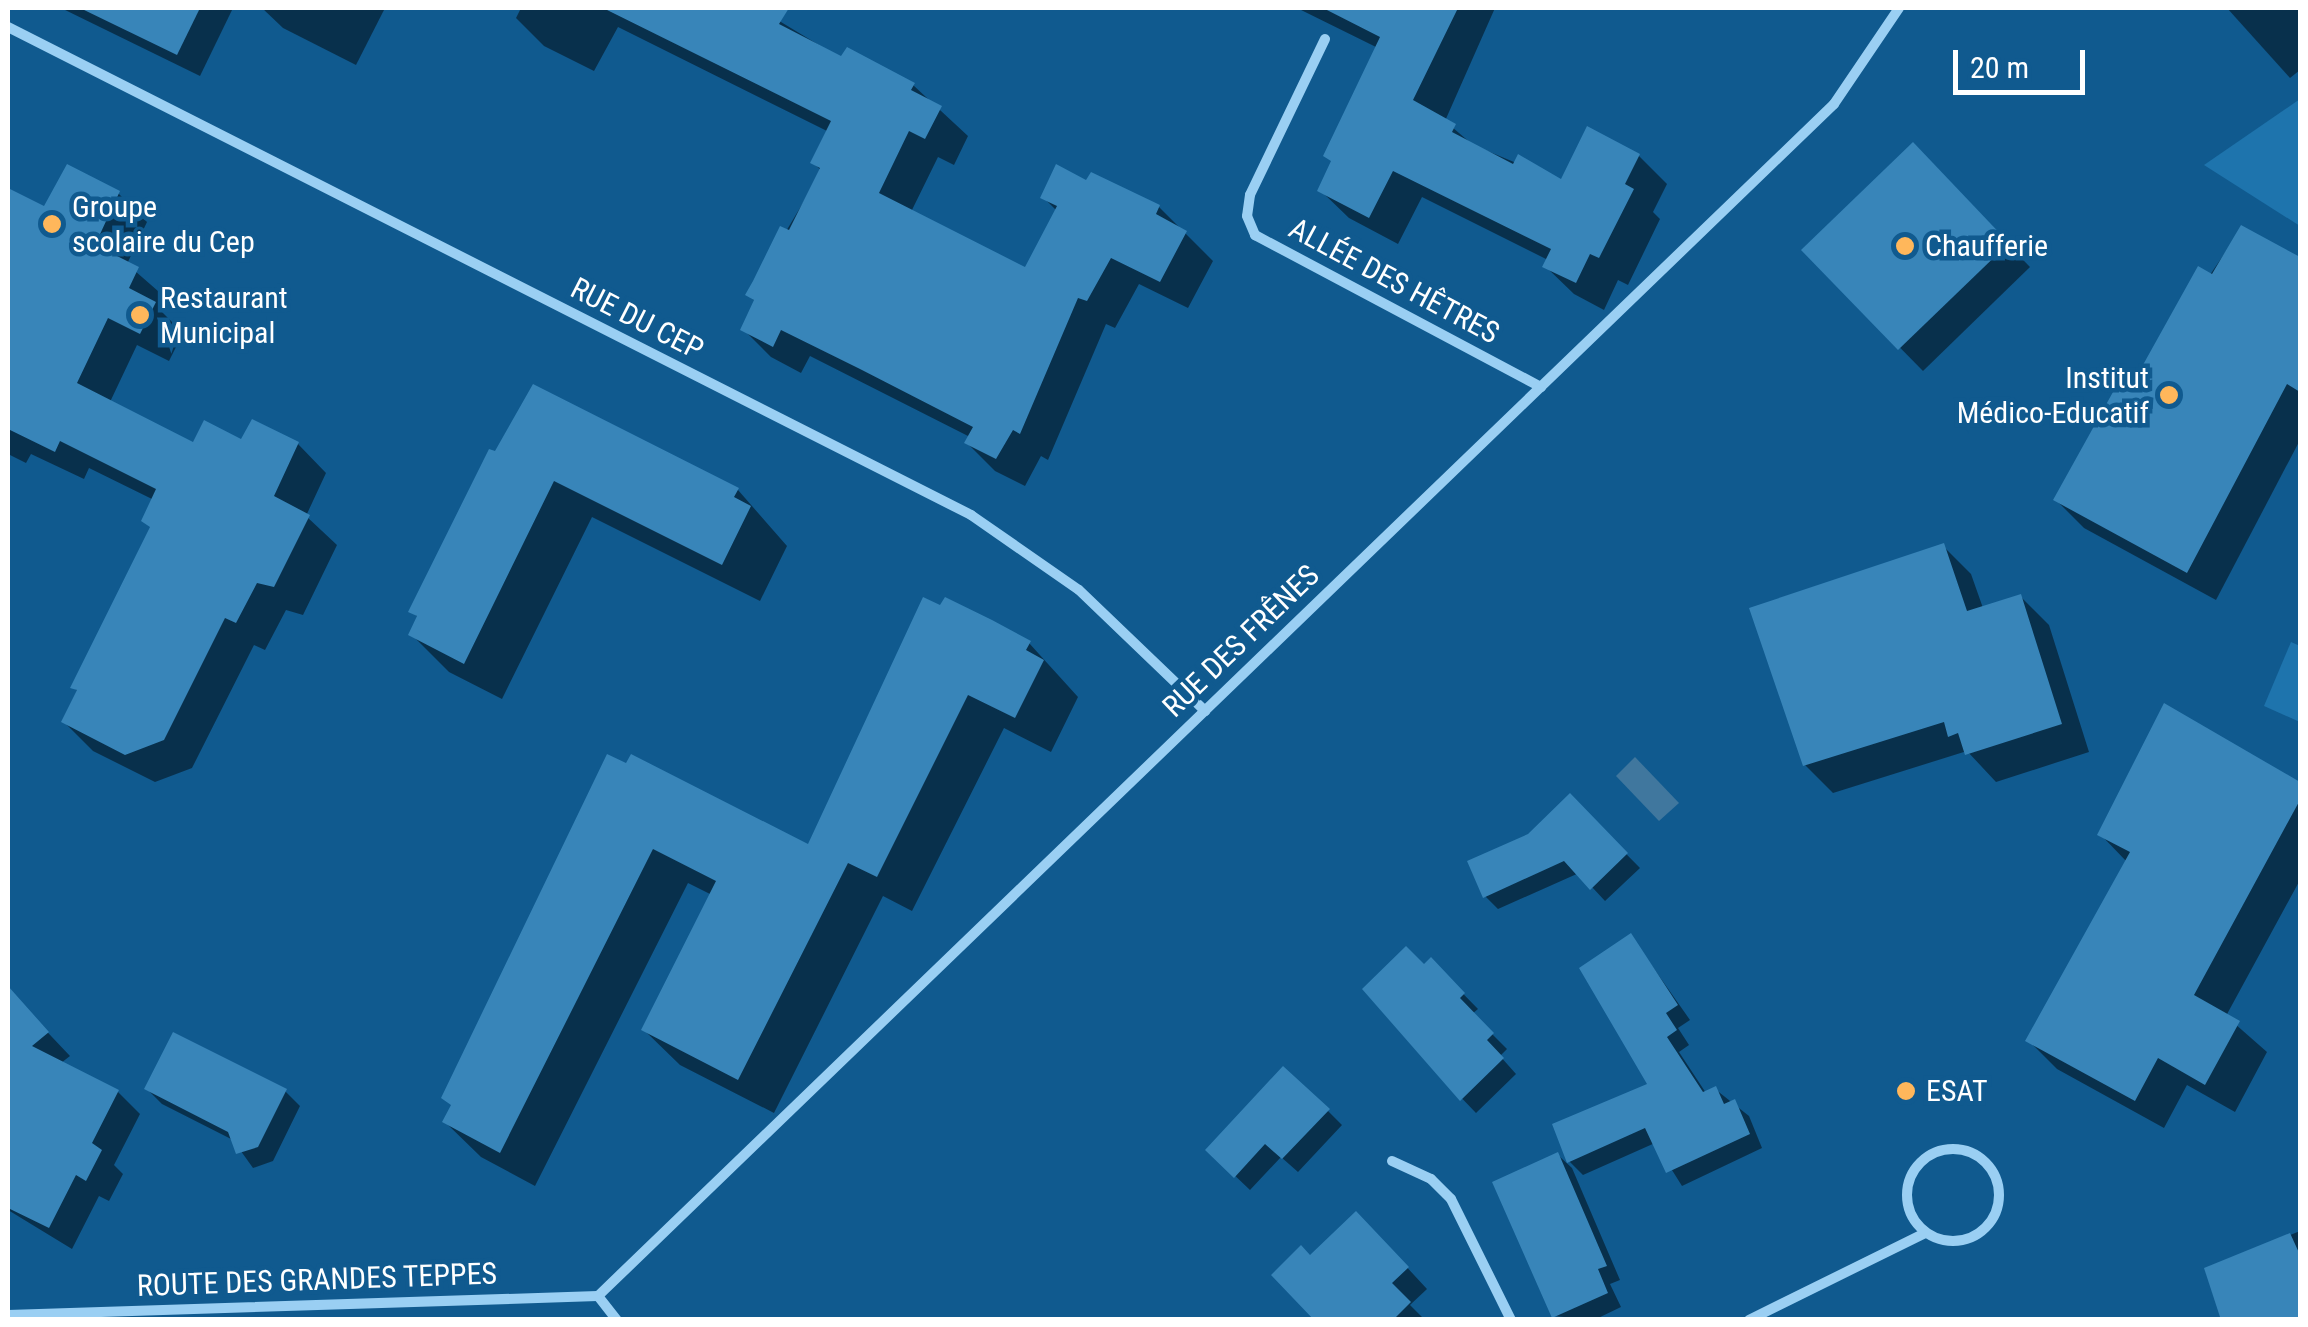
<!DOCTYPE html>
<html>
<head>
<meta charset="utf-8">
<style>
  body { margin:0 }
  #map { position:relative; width:2308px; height:1327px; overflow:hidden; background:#105a8f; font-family:"Roboto Condensed",sans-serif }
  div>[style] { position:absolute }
  .green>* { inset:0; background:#1e74ad }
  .water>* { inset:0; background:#40779e }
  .shadow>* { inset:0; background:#0007 }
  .building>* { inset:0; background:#3885b9 }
  .street>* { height:10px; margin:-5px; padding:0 5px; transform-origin:5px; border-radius:5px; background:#9acff3 }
  .street>.ring { margin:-5px; padding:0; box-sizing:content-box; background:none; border:10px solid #9acff3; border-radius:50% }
  .dots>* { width:28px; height:28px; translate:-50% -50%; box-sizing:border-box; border:5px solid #105a8f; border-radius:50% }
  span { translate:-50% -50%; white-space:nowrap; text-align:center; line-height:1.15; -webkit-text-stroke:9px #105a8f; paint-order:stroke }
  .poi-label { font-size:30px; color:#fff }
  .left { translate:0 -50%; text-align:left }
  .right { translate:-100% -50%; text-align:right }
  .street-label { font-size:30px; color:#fff }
  .frame { position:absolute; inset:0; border:10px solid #fff; pointer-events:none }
  .scale { position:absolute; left:1953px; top:50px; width:132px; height:45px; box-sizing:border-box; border:5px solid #fff; border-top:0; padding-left:12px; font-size:30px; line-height:35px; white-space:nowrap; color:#fff; -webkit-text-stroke:8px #105a8f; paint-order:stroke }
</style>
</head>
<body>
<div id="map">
  <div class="green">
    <i style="clip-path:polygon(2300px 99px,2300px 226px,2204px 165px)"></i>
    <i style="clip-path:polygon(2291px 642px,2300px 646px,2300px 722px,2264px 706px)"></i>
  </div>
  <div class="water">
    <i style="clip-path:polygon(1635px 757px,1679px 803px,1659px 821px,1616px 776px)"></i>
  </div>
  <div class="shadow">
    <i style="clip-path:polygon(61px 8px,233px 8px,200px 76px)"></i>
    <i style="clip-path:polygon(262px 8px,385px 8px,356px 65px,283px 28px)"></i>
    <i style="clip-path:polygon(521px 8px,758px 8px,842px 59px,913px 85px,968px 136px,954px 165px,938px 157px,911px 212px,1026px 270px,1057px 211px,1043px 197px,1087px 183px,1159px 207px,1213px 261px,1188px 308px,1139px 284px,1115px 328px,1106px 324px,1048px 460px,1041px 456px,1025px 486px,995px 471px,967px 443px,970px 437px,810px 356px,801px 373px,771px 357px,743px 329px,756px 302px,748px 295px,822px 171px,813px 163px,829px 132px,618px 27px,594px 71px,544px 46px,516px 18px)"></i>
    <i style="clip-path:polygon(1297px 8px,1495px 8px,1445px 121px,1473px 145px,1562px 182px,1639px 156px,1667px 184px,1653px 212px,1660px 219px,1628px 285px,1618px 280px,1604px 310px,1574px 294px,1545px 266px,1548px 260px,1422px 197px,1398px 244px,1349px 218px,1320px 190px,1378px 48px)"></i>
    <i style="clip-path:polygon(2227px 8px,2300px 8px,2300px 70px,2290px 78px)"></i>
    <i style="clip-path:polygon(1935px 169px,2030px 267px,1923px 371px,1804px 250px)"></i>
    <i style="clip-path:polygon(118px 193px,147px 222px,127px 264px,166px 298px,160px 310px,183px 333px,169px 361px,137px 345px,110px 402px,194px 445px,298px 444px,326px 473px,306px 516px,337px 545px,303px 615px,286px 610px,265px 650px,254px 645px,192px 768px,155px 782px,93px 751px,64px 722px,79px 692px,73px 687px,152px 528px,154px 500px,89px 468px,84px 479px,31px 454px,26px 463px,8px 454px,8px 210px,15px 195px,45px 210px)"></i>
    <i style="clip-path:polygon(2242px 228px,2300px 260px,2300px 440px,2216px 600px,2084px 528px,2056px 500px)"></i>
    <i style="clip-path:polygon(534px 387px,738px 490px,787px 546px,760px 601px,592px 517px,502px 699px,449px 672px,411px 634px,419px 618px,411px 611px)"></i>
    <i style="clip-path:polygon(1943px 546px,1971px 574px,1983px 608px,2020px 596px,2049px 625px,2089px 752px,1996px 782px,1967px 751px,1833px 793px,1805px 765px)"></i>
    <i style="clip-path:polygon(924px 600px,1029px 643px,1078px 697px,1051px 752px,1004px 728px,912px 911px,883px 896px,774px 1113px,680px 1065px,644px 1030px,712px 895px,688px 883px,535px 1186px,481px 1157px,445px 1122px,609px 758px,809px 847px)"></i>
    <i style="clip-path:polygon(2165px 706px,2300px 785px,2300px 880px,2226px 1016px,2267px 1052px,2235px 1112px,2187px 1085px,2164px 1128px,2057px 1069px,2028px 1040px,2127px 862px,2100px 834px)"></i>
    <i style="clip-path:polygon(1570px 797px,1640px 868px,1605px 901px,1579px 873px,1498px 909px,1485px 896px)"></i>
    <i style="clip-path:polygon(1631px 936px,1690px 1020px,1678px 1028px,1689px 1045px,1679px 1052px,1706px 1093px,1715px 1089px,1749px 1116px,1762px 1148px,1682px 1186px,1655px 1143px,1583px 1175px,1569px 1161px,1651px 1086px)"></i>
    <i style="clip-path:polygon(1431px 961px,1478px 1009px,1472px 1014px,1507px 1049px,1500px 1056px,1516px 1074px,1476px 1113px,1427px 1062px,1424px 967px)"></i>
    <i style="clip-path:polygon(16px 999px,70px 1056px,61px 1063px,118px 1092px,140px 1114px,114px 1165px,123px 1174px,109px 1201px,99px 1196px,72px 1249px,8px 1210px,8px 1006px)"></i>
    <i style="clip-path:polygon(147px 1089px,285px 1091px,300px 1106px,273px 1161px,253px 1168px,233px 1140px,162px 1104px)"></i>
    <i style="clip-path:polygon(1328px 1111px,1342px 1125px,1298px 1172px,1281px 1157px,1250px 1190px,1208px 1150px)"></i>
    <i style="clip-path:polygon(1558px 1155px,1572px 1168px,1620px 1280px,1610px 1284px,1621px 1307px,1594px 1320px,1554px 1316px)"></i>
    <i style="clip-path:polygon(2300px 1231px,2300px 1320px,2224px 1320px,2207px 1269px)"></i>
    <i style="clip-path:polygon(1376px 1234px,1427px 1289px,1410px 1305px,1425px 1320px,1318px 1320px)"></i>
  </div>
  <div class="building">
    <i style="clip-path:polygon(80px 8px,200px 8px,177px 55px)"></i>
    <i style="clip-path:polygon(603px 8px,789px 8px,779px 24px,841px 56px,847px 47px,915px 83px,911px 90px,942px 106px,925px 139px,909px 131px,879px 193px,1025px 267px,1057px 206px,1040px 198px,1056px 164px,1086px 180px,1091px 172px,1160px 205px,1156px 214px,1187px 231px,1160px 282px,1111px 258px,1087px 301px,1078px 298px,1020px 434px,1013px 430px,996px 459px,964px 443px,973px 427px,860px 369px,781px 330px,773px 347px,740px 330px,754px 300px,745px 295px,753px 281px,780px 226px,789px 230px,820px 168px,810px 163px,831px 121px)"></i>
    <i style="clip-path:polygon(1323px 8px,1458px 8px,1413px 100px,1456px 124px,1452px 132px,1513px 164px,1518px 154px,1561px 179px,1587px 126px,1640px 154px,1625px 184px,1634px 189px,1599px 258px,1590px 254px,1576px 283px,1542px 267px,1551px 249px,1393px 171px,1369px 218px,1317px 191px,1331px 161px,1323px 156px,1380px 37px)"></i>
    <i style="clip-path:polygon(1913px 142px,2009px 243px,1898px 350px,1801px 250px)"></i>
    <i style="clip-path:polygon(67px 164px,120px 191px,95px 245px,139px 267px,129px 288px,156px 302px,140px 334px,108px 318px,77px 383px,193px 442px,204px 420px,241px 439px,252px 419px,299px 442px,274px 496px,310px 515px,274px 587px,257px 583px,236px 623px,225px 618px,164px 740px,125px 755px,61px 722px,77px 690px,70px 688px,150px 527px,141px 521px,156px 489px,60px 441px,55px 452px,8px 429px,8px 188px,44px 206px)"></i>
    <i style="clip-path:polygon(2241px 225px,2300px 257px,2300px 392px,2287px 384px,2187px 573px,2053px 500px,2118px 383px,2129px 390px,2198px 266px,2212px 274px)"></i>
    <i style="clip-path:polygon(533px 384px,739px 488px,734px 497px,751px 506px,722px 565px,554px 481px,464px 664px,408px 635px,417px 616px,408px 612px,489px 449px,495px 451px)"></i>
    <i style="clip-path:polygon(1944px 543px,1967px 611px,2021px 594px,2062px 724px,1965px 755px,1958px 733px,1948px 737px,1944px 722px,1803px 766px,1749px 608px)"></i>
    <i style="clip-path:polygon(923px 597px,940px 605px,945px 597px,992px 620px,1031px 641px,1026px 650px,1044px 660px,1015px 718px,968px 695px,877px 877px,848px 863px,738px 1080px,641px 1030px,716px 881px,653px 849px,500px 1153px,442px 1122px,451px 1105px,441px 1098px,607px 754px,626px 763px,631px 754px,808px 844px)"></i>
    <i style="clip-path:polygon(2164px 703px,2300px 782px,2300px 800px,2194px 995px,2240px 1021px,2205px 1085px,2158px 1058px,2135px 1101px,2025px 1041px,2130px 852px,2097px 835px)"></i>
    <i style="clip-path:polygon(1570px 793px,1628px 853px,1590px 890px,1564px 861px,1483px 898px,1467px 861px,1528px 834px)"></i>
    <i style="clip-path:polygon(1631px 933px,1678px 1005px,1666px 1013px,1677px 1030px,1667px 1037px,1703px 1092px,1716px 1086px,1724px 1104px,1735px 1099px,1750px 1134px,1666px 1173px,1645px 1128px,1567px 1163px,1552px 1124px,1647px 1084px,1579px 968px)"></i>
    <i style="clip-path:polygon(1406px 946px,1424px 964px,1431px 957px,1465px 993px,1460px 998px,1494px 1033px,1487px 1040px,1504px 1058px,1460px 1101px,1362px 989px)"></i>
    <i style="clip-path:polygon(8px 986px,49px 1032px,32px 1046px,119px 1090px,92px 1143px,102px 1150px,86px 1181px,76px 1175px,49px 1228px,8px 1208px)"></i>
    <i style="clip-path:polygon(173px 1032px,287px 1089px,258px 1147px,236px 1154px,228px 1132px,144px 1089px)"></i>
    <i style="clip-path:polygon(1283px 1066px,1330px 1109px,1282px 1159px,1265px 1144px,1234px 1178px,1205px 1150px)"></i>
    <i style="clip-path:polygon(1558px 1152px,1607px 1266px,1598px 1269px,1608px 1293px,1552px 1318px,1492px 1182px)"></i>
    <i style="clip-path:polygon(1356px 1211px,1409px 1267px,1392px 1283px,1411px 1302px,1393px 1320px,1314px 1320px,1271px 1275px,1301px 1245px,1310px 1255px)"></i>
    <i style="clip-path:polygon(2290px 1233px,2300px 1255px,2300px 1320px,2221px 1320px,2204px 1268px)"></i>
  </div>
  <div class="street">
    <i style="left:8px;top:27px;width:1080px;rotate:26.87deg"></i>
    <i style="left:971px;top:515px;width:131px;rotate:34.8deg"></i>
    <i style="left:1079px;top:590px;width:175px;rotate:43.8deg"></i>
    <i style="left:1325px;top:39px;width:173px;rotate:115.7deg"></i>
    <i style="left:1250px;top:195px;width:21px;rotate:98deg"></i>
    <i style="left:1247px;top:216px;width:21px;rotate:67deg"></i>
    <i style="left:1255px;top:235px;width:324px;rotate:28deg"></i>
    <i class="ring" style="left:1907px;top:1149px;width:82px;height:82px"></i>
    <i style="left:1392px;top:1161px;width:43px;rotate:24.8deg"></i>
    <i style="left:1431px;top:1179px;width:28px;rotate:45deg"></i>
    <i style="left:1451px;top:1199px;width:135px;rotate:63.6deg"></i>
    <i style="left:598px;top:1296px;width:1717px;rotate:-43.96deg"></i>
    <i style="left:1834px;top:104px;width:116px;rotate:-55.9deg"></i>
    <i style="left:8px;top:1315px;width:590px;rotate:-1.84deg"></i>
    <i style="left:598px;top:1296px;width:31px;rotate:52deg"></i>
    <i style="left:1749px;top:1320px;width:196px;rotate:-26.3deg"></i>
  </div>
  <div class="dots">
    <i style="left:52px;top:224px;background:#ffb75b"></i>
    <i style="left:1905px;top:246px;background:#ffb75b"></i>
    <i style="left:140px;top:315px;background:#ffb75b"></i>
    <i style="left:2169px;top:395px;background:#ffb75b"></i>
    <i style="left:1906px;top:1091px;background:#ffb75b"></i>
  </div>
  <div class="poi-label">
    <span class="left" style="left:72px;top:224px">Groupe<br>scolaire du Cep</span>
    <span class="left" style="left:1925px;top:246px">Chaufferie</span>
    <span class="left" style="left:160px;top:315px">Restaurant<br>Municipal</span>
    <span class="right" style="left:2149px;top:395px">Institut<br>Médico-Educatif</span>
    <span class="left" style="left:1926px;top:1091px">ESAT</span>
  </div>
  <div class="street-label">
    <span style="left:1394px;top:281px;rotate:28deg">ALLÉE DES HÊTRES</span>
    <span style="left:637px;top:319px;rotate:27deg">RUE DU CEP</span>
    <span style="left:1241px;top:641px;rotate:-44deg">RUE DES FRÊNES</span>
    <span style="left:317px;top:1280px;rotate:-2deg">ROUTE DES GRANDES TEPPES</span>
  </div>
  <div class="frame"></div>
  <div class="scale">20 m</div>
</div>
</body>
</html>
